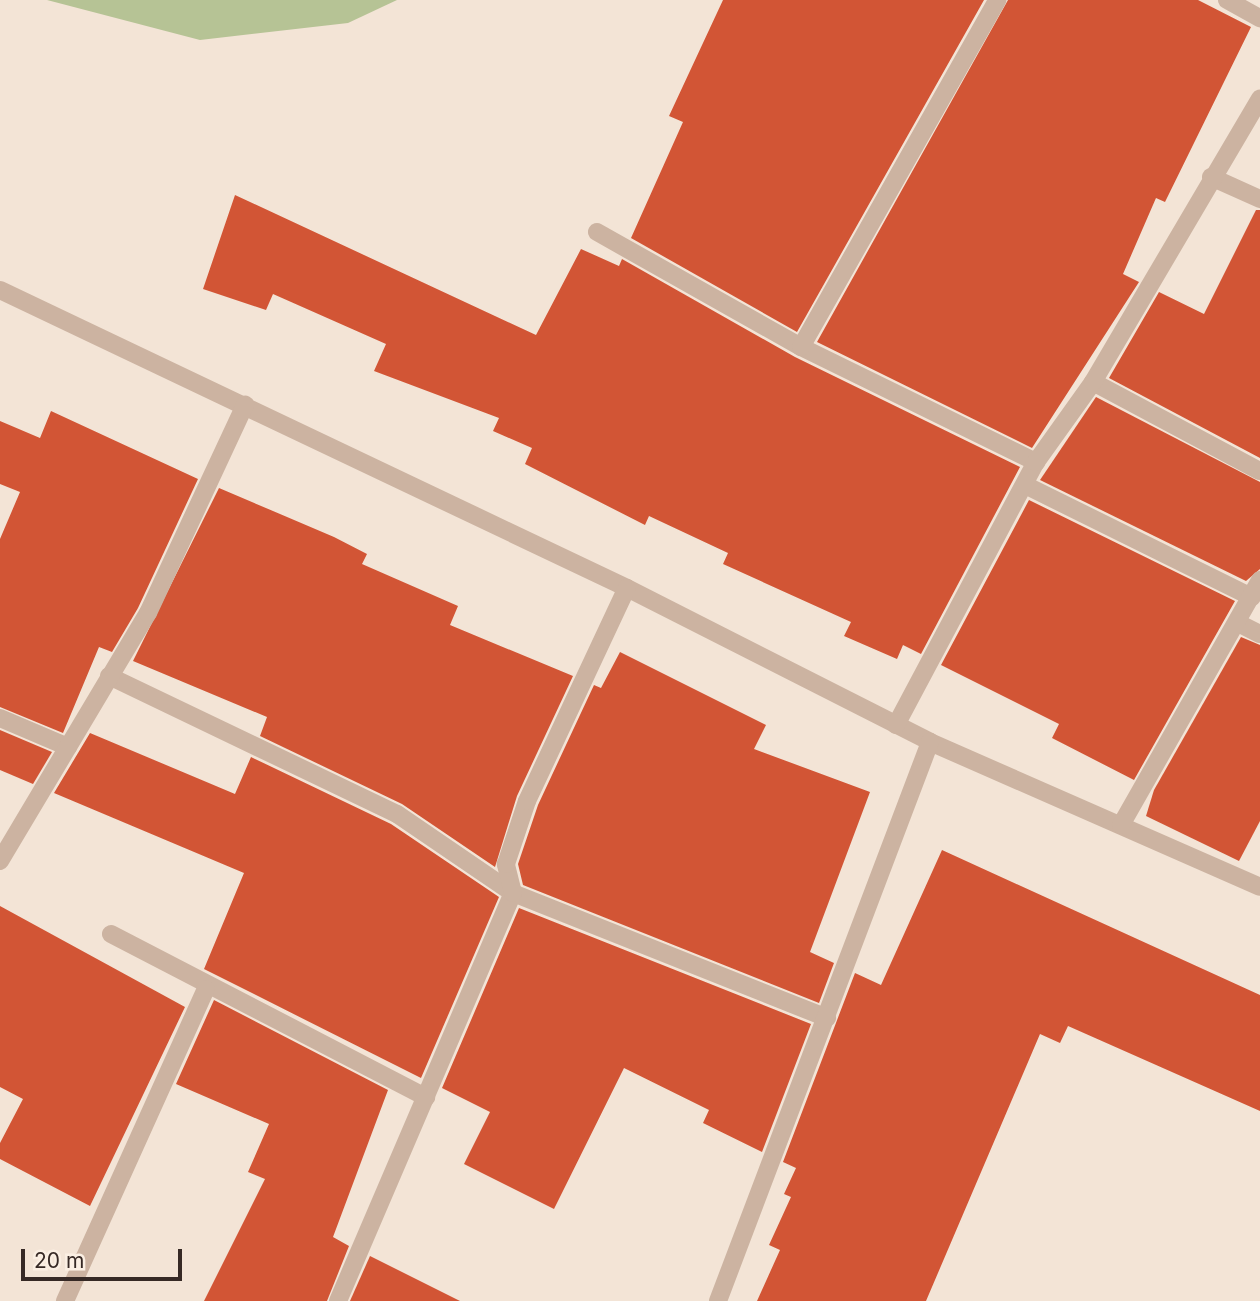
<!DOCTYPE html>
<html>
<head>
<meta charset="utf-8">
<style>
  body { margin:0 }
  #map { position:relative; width:1260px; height:1301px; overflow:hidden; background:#f3e4d6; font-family:Inter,sans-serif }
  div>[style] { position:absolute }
  .green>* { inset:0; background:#b6c395 }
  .building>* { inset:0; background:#d25535 }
  .street>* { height:18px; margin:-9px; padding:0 9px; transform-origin:9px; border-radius:9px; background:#ccb3a1 }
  span { translate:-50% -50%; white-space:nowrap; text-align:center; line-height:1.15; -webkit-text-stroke:5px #fbefe3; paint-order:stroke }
  .scale { position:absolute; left:21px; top:1249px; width:161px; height:32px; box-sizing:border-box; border:4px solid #362925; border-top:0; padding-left:9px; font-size:21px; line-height:24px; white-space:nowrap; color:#362925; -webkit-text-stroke:5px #fbefe3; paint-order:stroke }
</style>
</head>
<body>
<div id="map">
  <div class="green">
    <i style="clip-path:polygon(47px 0,397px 0,348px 23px,200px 40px)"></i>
  </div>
  <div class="building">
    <i style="clip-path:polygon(723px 0,984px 0,797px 332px,631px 238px,683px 122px,669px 116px)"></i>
    <i style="clip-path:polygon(1008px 0,1198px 0,1251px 27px,1165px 202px,1156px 198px,1123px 274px,1139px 282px,1032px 448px,817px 342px)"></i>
    <i style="clip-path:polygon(235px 195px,536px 335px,581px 249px,619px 266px,622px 259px,795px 357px,1020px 467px,921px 654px,903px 645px,897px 659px,844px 636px,851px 622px,723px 564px,728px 553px,649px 516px,645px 525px,525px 464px,532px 448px,493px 431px,499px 418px,374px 371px,386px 344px,273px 294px,266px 310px,203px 289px)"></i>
    <i style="clip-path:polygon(1256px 210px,1260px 210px,1260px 458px,1109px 378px,1159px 292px,1204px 314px)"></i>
    <i style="clip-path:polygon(1096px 397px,1260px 482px,1260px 569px,1246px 581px,1040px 480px)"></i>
    <i style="clip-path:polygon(51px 411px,198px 479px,138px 608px,112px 652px,99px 647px,63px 733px,0 707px,0 539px,20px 492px,0 484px,0 421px,40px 438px)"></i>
    <i style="clip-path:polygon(219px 488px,334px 537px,367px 554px,362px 564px,458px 606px,450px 625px,573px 676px,517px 796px,495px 867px,402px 804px,260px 736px,267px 717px,133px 661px)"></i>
    <i style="clip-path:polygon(1029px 500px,1235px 601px,1134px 780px,1052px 738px,1059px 724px,941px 665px)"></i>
    <i style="clip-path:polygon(1241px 637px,1260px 645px,1260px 821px,1239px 861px,1146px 816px,1154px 790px)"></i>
    <i style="clip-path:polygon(620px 652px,766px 725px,754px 749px,870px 792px,810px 952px,834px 963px,819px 1003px,523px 885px,518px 864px,538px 805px,594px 685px,601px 688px)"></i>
    <i style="clip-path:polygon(0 730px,52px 752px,33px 784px,0 770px)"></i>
    <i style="clip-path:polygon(90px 733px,235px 794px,251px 757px,391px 824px,499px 897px,421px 1078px,204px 969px,244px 873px,54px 793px)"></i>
    <i style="clip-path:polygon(942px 850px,1260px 995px,1260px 1111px,1068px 1026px,1060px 1043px,1040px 1034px,926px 1301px,757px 1301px,780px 1250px,769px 1245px,791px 1197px,784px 1194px,796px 1168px,783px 1162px,855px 973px,881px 985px)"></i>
    <i style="clip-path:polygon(0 906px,185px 1007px,90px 1206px,0 1159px,0 1143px,23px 1099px,0 1087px)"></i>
    <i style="clip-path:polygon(519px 908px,811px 1024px,762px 1152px,703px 1123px,709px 1110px,624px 1068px,554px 1209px,464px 1164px,490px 1112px,442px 1088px)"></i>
    <i style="clip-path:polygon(214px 1000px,388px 1090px,333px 1237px,349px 1246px,327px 1301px,204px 1301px,265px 1179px,248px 1172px,269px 1124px,176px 1084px)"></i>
    <i style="clip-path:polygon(370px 1256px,460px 1301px,350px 1301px)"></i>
  </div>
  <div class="street">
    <i style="left:1227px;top:0;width:38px;rotate:29deg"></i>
    <i style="left:1211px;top:177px;width:54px;rotate:24.2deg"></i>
    <i style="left:597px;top:232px;width:234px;rotate:29.4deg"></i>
    <i style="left:801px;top:347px;width:262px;rotate:26.1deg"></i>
    <i style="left:0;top:290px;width:694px;rotate:25.42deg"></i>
    <i style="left:627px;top:588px;width:340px;rotate:26.9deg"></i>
    <i style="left:930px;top:742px;width:360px;rotate:23.7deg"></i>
    <i style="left:801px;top:347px;width:399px;rotate:-60.5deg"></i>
    <i style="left:1093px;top:382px;width:189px;rotate:28.1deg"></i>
    <i style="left:1027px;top:486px;width:251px;rotate:26.3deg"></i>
    <i style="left:1240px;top:624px;width:22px;rotate:27deg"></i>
    <i style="left:109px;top:676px;width:319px;rotate:25.6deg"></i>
    <i style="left:397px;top:814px;width:140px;rotate:34.3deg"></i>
    <i style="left:513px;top:893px;width:338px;rotate:21.7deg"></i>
    <i style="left:0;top:718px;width:74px;rotate:23.1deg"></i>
    <i style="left:896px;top:725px;width:298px;rotate:-62deg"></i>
    <i style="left:1036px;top:462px;width:98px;rotate:-54.5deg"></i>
    <i style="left:1093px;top:382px;width:329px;rotate:-59.5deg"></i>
    <i style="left:1121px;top:825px;width:282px;rotate:-60.4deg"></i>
    <i style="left:0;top:861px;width:289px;rotate:-59.2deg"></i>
    <i style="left:148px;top:613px;width:230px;rotate:-65deg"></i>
    <i style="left:111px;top:934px;width:355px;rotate:27.4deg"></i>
    <i style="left:65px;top:1301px;width:342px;rotate:-65.7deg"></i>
    <i style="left:338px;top:1301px;width:444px;rotate:-66.8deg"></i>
    <i style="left:513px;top:893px;width:30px;rotate:-104deg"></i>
    <i style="left:506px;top:864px;width:66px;rotate:-71.6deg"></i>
    <i style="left:527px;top:801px;width:235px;rotate:-64.9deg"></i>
    <i style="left:718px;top:1301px;width:598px;rotate:-69.23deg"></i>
  </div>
  <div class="scale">20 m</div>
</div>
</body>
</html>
